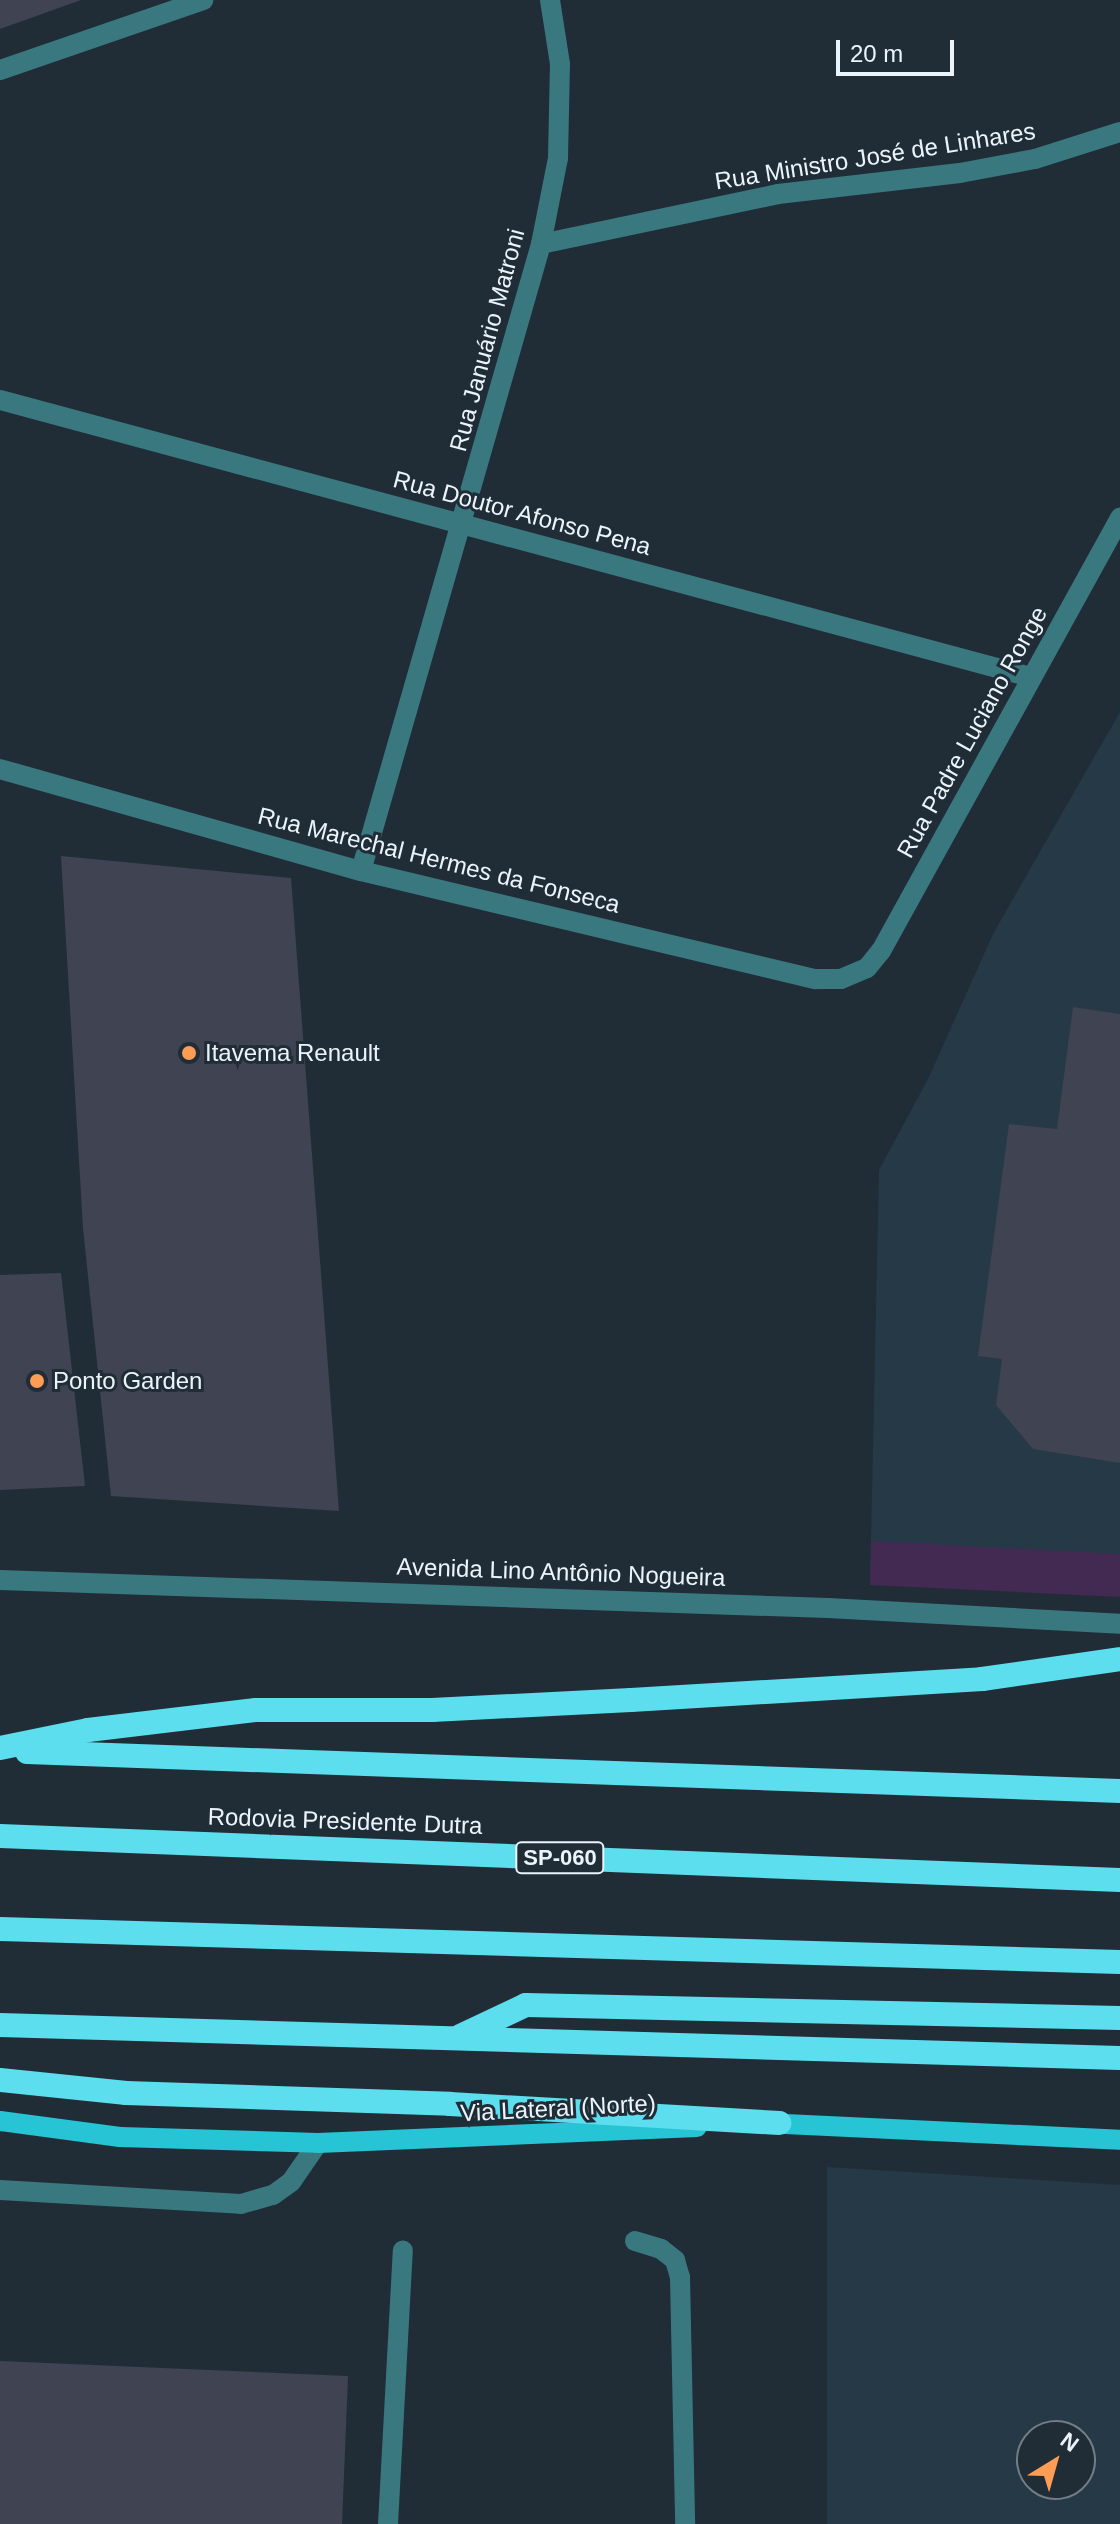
<!DOCTYPE html>
<html>
<head>
<meta charset="utf-8">
<style>
  body { margin:0 }
  #map { position:relative; width:1120px; height:2524px; overflow:hidden; background:#202d37; font-family:Helvetica,sans-serif }
  div>[style] { position:absolute }
  .built>* { inset:0; background:#263947 }
  .green>* { inset:0; background:#422a52 }
  .building>* { inset:0; background:#404351 }
  .minor>* { height:20px; margin:-10px; padding:0 10px; transform-origin:10px; border-radius:10px; background:#3a7880 }
  .major>* { height:20px; margin:-10px; padding:0 10px; transform-origin:10px; border-radius:10px; background:#27c4d5 }
  .highway>* { height:24px; margin:-12px; padding:0 12px; transform-origin:12px; border-radius:12px; background:#5cdeee }
  .dots>* { width:22px; height:22px; translate:-50% -50%; box-sizing:border-box; border:4px solid #202d37; border-radius:50% }
  span { translate:-50% -50%; white-space:nowrap; text-align:center; line-height:1.15; -webkit-text-stroke:6px #202d37; paint-order:stroke }
  .shield-label span { padding:2px 6px; background:#202d37; border:2px solid; border-radius:6px; -webkit-text-stroke-width:0 }
  .shield-label { font-size:22px; color:#ecf4fb; font-weight:700 }
  .street-label { font-size:24px; color:#ecf4fb }
  .poi-label { font-size:24px; color:#ecf4fb }
  .left { translate:0 -50%; text-align:left }
  .north { position:absolute; left:1016px; top:2420px; width:80px; height:80px; box-sizing:border-box; background:#202d37; border:2px solid #727d85; border-radius:50%; rotate:37deg; font-size:22px; font-weight:700; line-height:32px; text-align:center; color:#ecf4fb }
  .north::after { content:''; display:block; margin:auto; width:28px; height:36px; background:#fd9d55; clip-path:polygon(50% 0,100% 100%,50% 72%,0 100%) }
  .scale { position:absolute; left:836px; top:40px; width:118px; height:36px; box-sizing:border-box; border:4px solid #ecf4fb; border-top:0; padding-left:10px; font-size:24px; line-height:28px; white-space:nowrap; color:#ecf4fb; -webkit-text-stroke:6px #202d37; paint-order:stroke }
</style>
</head>
<body>
<div id="map">
  <div class="built">
    <i style="clip-path:polygon(1120px 712px,1120px 1593px,870px 1585px,879px 1170px,929px 1077px,993px 934px)"></i>
    <i style="clip-path:polygon(evenodd,827px 2167px,1120px 2185px,1120px 2524px,827px 2524px,827px 2167px,1080px 2436px,1080px 2484px,1032px 2484px,1032px 2436px,1080px 2436px)"></i>
  </div>
  <div class="green">
    <i style="clip-path:polygon(871px 1541px,1120px 1554px,1120px 1597px,870px 1585px)"></i>
  </div>
  <div class="building">
    <i style="clip-path:polygon(0 0,81px 0,0 29px)"></i>
    <i style="clip-path:polygon(61px 856px,291px 878px,339px 1511px,111px 1496px,83px 1228px)"></i>
    <i style="clip-path:polygon(1073px 1007px,1120px 1014px,1120px 1463px,1033px 1449px,996px 1405px,1002px 1359px,978px 1356px,1009px 1124px,1057px 1129px)"></i>
    <i style="clip-path:polygon(61px 1273px,85px 1486px,0 1490px,0 1275px)"></i>
    <i style="clip-path:polygon(0 2361px,348px 2376px,342px 2524px,0 2524px)"></i>
  </div>
  <div class="minor">
    <i style="left:0;top:70px;width:215px;rotate:-19deg"></i>
    <i style="left:541px;top:244px;width:242px;rotate:-11.9deg"></i>
    <i style="left:778px;top:194px;width:183px;rotate:-6.6deg"></i>
    <i style="left:960px;top:173px;width:76px;rotate:-10.6deg"></i>
    <i style="left:1035px;top:159px;width:89px;rotate:-17.6deg"></i>
    <i style="left:0;top:400px;width:1068px;rotate:15.04deg"></i>
    <i style="left:0;top:769px;width:375px;rotate:15.8deg"></i>
    <i style="left:361px;top:871px;width:467px;rotate:13.4deg"></i>
    <i style="left:815px;top:979px;width:26px"></i>
    <i style="left:841px;top:979px;width:28px;rotate:-23deg"></i>
    <i style="left:867px;top:968px;width:22px;rotate:-51deg"></i>
    <i style="left:881px;top:951px;width:495px;rotate:-61.1deg"></i>
    <i style="left:361px;top:871px;width:652px;rotate:-73.98deg"></i>
    <i style="left:541px;top:244px;width:88px;rotate:-78.8deg"></i>
    <i style="left:558px;top:158px;width:94px;rotate:-88.8deg"></i>
    <i style="left:560px;top:64px;width:65px;rotate:-98.9deg"></i>
    <i style="left:0;top:1580px;width:828px;rotate:1.94deg"></i>
    <i style="left:828px;top:1608px;width:292px;rotate:3.1deg"></i>
    <i style="left:0;top:2190px;width:241px;rotate:3.3deg"></i>
    <i style="left:241px;top:2204px;width:33px;rotate:-16deg"></i>
    <i style="left:273px;top:2195px;width:22px;rotate:-36deg"></i>
    <i style="left:291px;top:2182px;width:47px;rotate:-55.3deg"></i>
    <i style="left:635px;top:2241px;width:27px;rotate:17deg"></i>
    <i style="left:661px;top:2249px;width:18px;rotate:38deg"></i>
    <i style="left:675px;top:2260px;width:18px;rotate:74deg"></i>
    <i style="left:680px;top:2277px;width:247px;rotate:88.8deg"></i>
    <i style="left:388px;top:2524px;width:274px;rotate:-86.9deg"></i>
  </div>
  <div class="major">
    <i style="left:0;top:2121px;width:121px;rotate:7.6deg"></i>
    <i style="left:120px;top:2137px;width:198px;rotate:1.7deg"></i>
    <i style="left:318px;top:2143px;width:379px;rotate:-2.4deg"></i>
    <i style="left:764px;top:2123px;width:356px;rotate:2.7deg"></i>
  </div>
  <div class="highway">
    <i style="left:0;top:1748px;width:90px;rotate:-11.6deg"></i>
    <i style="left:88px;top:1730px;width:169px;rotate:-6.8deg"></i>
    <i style="left:256px;top:1710px;width:176px"></i>
    <i style="left:432px;top:1710px;width:199px;rotate:-2.9deg"></i>
    <i style="left:631px;top:1700px;width:352px;rotate:-3.4deg"></i>
    <i style="left:982px;top:1679px;width:139px;rotate:-8.2deg"></i>
    <i style="left:27px;top:1752px;width:1094px;rotate:2.04deg"></i>
    <i style="left:0;top:1836px;width:1121px;rotate:2.25deg"></i>
    <i style="left:0;top:1929px;width:1120px;rotate:1.69deg"></i>
    <i style="left:0;top:2025px;width:1120px;rotate:1.69deg"></i>
    <i style="left:460px;top:2036px;width:73px;rotate:-25.2deg"></i>
    <i style="left:526px;top:2005px;width:594px;rotate:1.25deg"></i>
    <i style="left:0;top:2080px;width:127px;rotate:5.9deg"></i>
    <i style="left:126px;top:2093px;width:324px;rotate:1.9deg"></i>
    <i style="left:450px;top:2104px;width:330px;rotate:3.3deg"></i>
  </div>
  <div class="dots">
    <i style="left:189px;top:1053px;background:#fd9d55"></i>
    <i style="left:37px;top:1381px;background:#fd9d55"></i>
  </div>
  <div class="shield-label">
    <span style="left:560px;top:1858px">SP-060</span>
  </div>
  <div class="street-label">
    <span style="left:875px;top:156px;rotate:-9deg">Rua Ministro José de Linhares</span>
    <span style="left:487px;top:340px;rotate:-75deg">Rua Januário Matroni</span>
    <span style="left:522px;top:513px;rotate:15deg">Rua Doutor Afonso Pena</span>
    <span style="left:972px;top:732px;rotate:-61deg">Rua Padre Luciano Ronge</span>
    <span style="left:439px;top:860px;rotate:14deg">Rua Marechal Hermes da Fonseca</span>
    <span style="left:561px;top:1572px;rotate:2deg">Avenida Lino Antônio Nogueira</span>
    <span style="left:345px;top:1821px;rotate:2deg">Rodovia Presidente Dutra</span>
    <span style="left:558px;top:2108px;rotate:-3deg">Via Lateral (Norte)</span>
  </div>
  <div class="poi-label">
    <span class="left" style="left:205px;top:1053px">Itavema Renault</span>
    <span class="left" style="left:53px;top:1381px">Ponto Garden</span>
  </div>
  <div class="north">N</div>
  <div class="scale">20 m</div>
</div>
</body>
</html>
